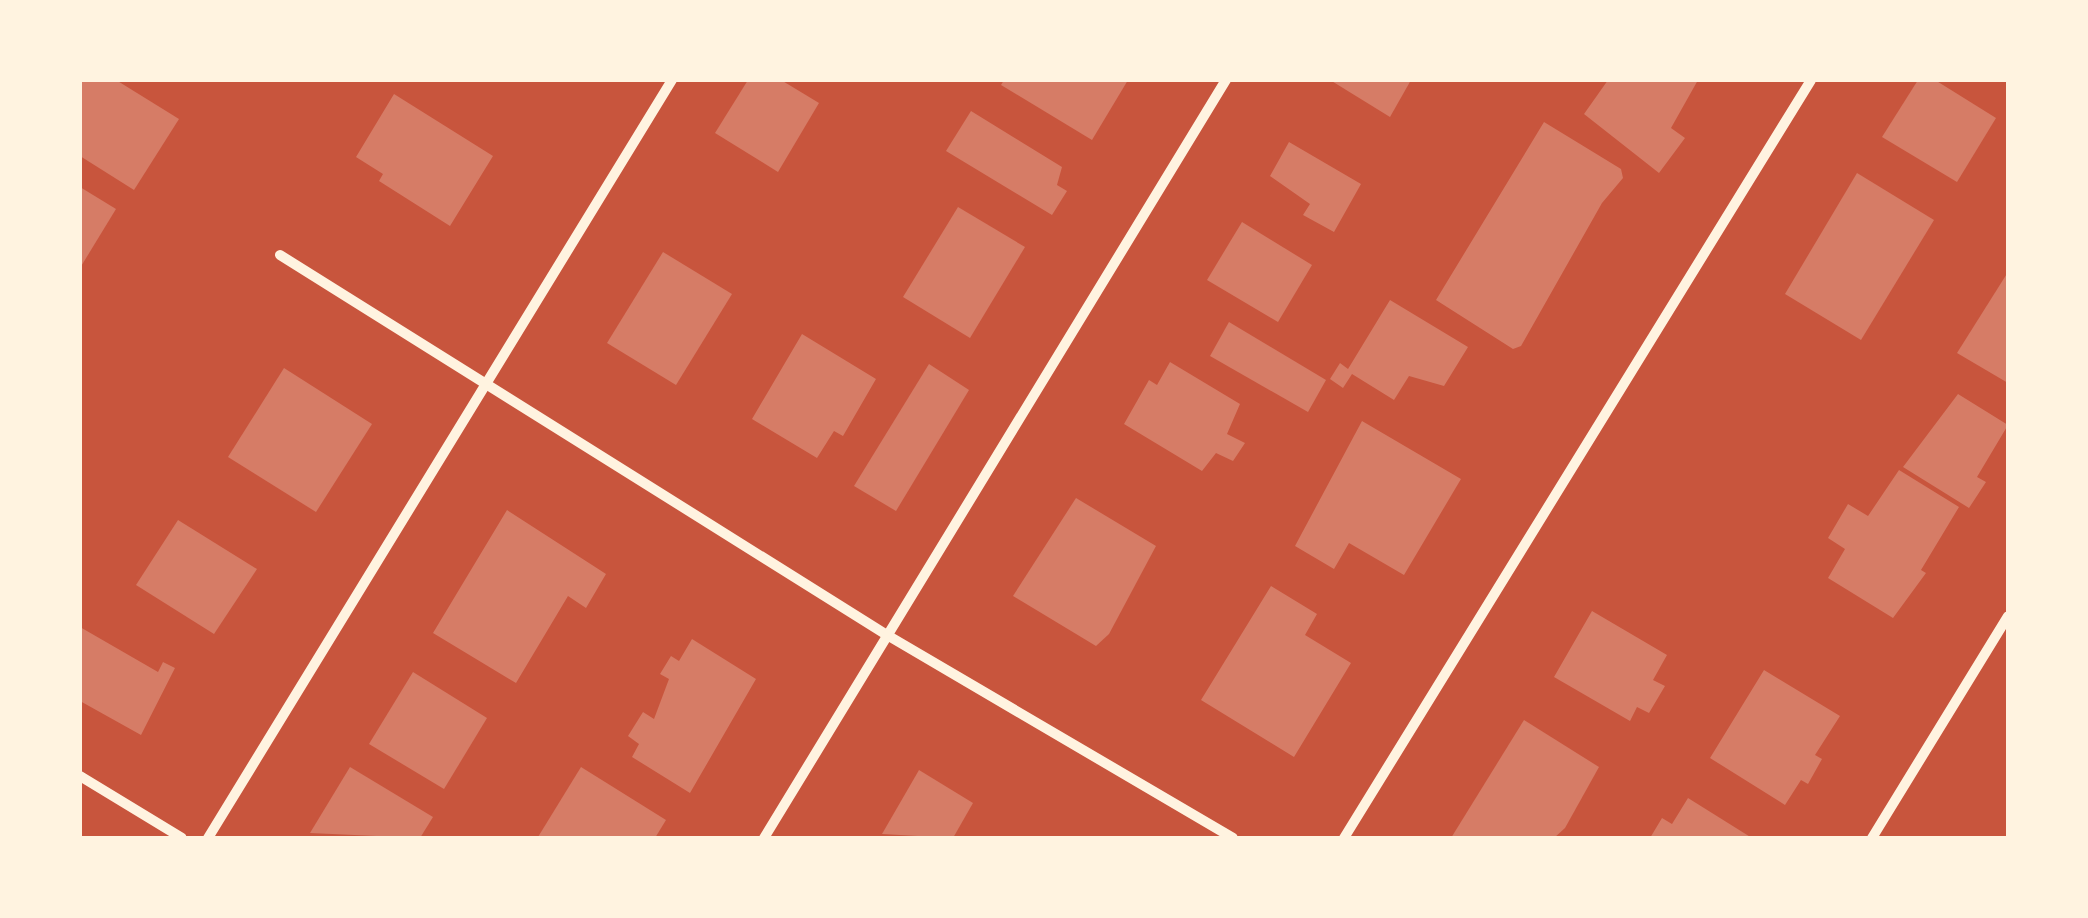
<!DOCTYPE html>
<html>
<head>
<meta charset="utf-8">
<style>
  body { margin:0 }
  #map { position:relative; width:2088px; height:918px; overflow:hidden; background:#c8553d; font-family:Bitter,serif }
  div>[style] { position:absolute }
  .building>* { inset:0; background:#d67c66 }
  .minor>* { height:10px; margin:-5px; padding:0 5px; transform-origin:5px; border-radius:5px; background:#fff3e0 }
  span { translate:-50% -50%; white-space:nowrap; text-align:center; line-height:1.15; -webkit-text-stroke:9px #fff3e0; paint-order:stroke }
  .frame { position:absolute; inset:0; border:82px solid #fff3e0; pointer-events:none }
</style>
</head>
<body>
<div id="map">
  <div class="building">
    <i style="clip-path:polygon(80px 80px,116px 80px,179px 119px,134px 190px,80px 156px)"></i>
    <i style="clip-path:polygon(748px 80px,781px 80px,819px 103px,778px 172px,715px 133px)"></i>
    <i style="clip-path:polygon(1004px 80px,1128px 80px,1092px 140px,1001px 85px)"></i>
    <i style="clip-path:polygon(1330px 80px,1411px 80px,1390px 117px)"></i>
    <i style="clip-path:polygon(1608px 80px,1698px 80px,1671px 128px,1685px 138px,1659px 173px,1584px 114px)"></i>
    <i style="clip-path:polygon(1918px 80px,1935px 80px,1996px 118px,1957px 182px,1882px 137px)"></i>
    <i style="clip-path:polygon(394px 94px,493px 156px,450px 226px,379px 181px,383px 174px,356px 157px)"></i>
    <i style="clip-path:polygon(971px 111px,1062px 167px,1057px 185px,1067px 191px,1052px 215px,946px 151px)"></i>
    <i style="clip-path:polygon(1544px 122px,1621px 169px,1623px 178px,1602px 203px,1521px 346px,1513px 349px,1436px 300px)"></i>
    <i style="clip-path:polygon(1289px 142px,1361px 184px,1334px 232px,1303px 215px,1310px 204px,1270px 176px)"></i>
    <i style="clip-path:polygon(1857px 173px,1934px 220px,1861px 340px,1785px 294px)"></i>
    <i style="clip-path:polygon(80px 187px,116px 209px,80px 268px)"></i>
    <i style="clip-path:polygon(958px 207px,1025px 247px,970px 338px,903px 297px)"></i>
    <i style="clip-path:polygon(1242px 222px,1312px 265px,1278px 322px,1207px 280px)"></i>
    <i style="clip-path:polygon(663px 252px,732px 294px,676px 385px,607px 343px)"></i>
    <i style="clip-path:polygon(2008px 272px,2008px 383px,1957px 353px)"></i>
    <i style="clip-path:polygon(1390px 300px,1468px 347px,1444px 386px,1409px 376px,1394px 400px,1352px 374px,1343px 388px,1330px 379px,1340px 363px,1348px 369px)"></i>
    <i style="clip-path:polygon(1229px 322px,1326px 380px,1308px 412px,1210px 356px)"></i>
    <i style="clip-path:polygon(802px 334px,876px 379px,843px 436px,834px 431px,817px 458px,752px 419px)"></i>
    <i style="clip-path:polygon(1170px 362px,1240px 404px,1227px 434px,1245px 443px,1233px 461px,1216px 453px,1202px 471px,1124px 424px,1149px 380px,1157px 385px)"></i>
    <i style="clip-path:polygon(929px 364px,969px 390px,896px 511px,854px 486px)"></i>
    <i style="clip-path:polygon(284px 368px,372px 424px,316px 512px,228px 457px)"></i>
    <i style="clip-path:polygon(1958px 394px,2008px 425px,1977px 477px,1986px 482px,1969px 508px,1903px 467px)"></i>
    <i style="clip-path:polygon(1362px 421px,1461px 479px,1404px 575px,1349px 543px,1334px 569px,1295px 546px)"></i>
    <i style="clip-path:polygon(1899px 470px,1959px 507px,1921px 570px,1926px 573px,1893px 618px,1828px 578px,1845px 549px,1828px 538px,1848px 504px,1868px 516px)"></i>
    <i style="clip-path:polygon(1076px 498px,1156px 546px,1109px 634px,1096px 646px,1013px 596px)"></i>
    <i style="clip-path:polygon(507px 510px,606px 574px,586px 608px,568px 596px,516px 683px,433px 633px)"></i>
    <i style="clip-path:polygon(178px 520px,257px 569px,214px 634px,136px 585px)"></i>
    <i style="clip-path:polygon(1271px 586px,1317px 614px,1305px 635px,1351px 663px,1294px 757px,1201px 700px)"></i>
    <i style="clip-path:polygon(1592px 611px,1667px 655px,1653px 680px,1665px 686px,1649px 713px,1637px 707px,1630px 721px,1554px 677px)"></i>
    <i style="clip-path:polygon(80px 627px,158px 672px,163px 662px,175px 668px,141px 735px,80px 701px)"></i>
    <i style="clip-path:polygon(692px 639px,756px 679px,690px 793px,632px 757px,639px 744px,628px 736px,643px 712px,654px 719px,669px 679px,660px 674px,671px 656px,679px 661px)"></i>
    <i style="clip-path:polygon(1764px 670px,1840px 716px,1815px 755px,1822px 759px,1808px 784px,1801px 780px,1785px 805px,1710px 758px)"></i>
    <i style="clip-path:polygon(413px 672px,487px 718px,444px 789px,369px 744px)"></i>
    <i style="clip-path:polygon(1524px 720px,1599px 767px,1565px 828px,1554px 838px,1451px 838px)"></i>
    <i style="clip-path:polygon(350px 767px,433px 817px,420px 838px,310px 833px)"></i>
    <i style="clip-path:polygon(581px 767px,666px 820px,655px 838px,538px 837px)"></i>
    <i style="clip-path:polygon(919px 770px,973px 803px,953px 838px,882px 834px)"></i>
    <i style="clip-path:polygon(1688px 798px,1752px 838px,1650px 838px,1662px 818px,1672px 824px)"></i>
  </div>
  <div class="minor">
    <i style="left:280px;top:255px;width:716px;rotate:32.05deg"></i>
    <i style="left:887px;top:635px;width:401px;rotate:30.4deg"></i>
    <i style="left:80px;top:776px;width:119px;rotate:31.3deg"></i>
    <i style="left:208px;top:838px;width:889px;rotate:-58.53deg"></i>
    <i style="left:764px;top:838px;width:888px;rotate:-58.64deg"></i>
    <i style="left:1344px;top:838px;width:890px;rotate:-58.36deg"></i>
    <i style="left:1872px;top:838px;width:260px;rotate:-58.5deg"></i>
  </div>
  <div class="frame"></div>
</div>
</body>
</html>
